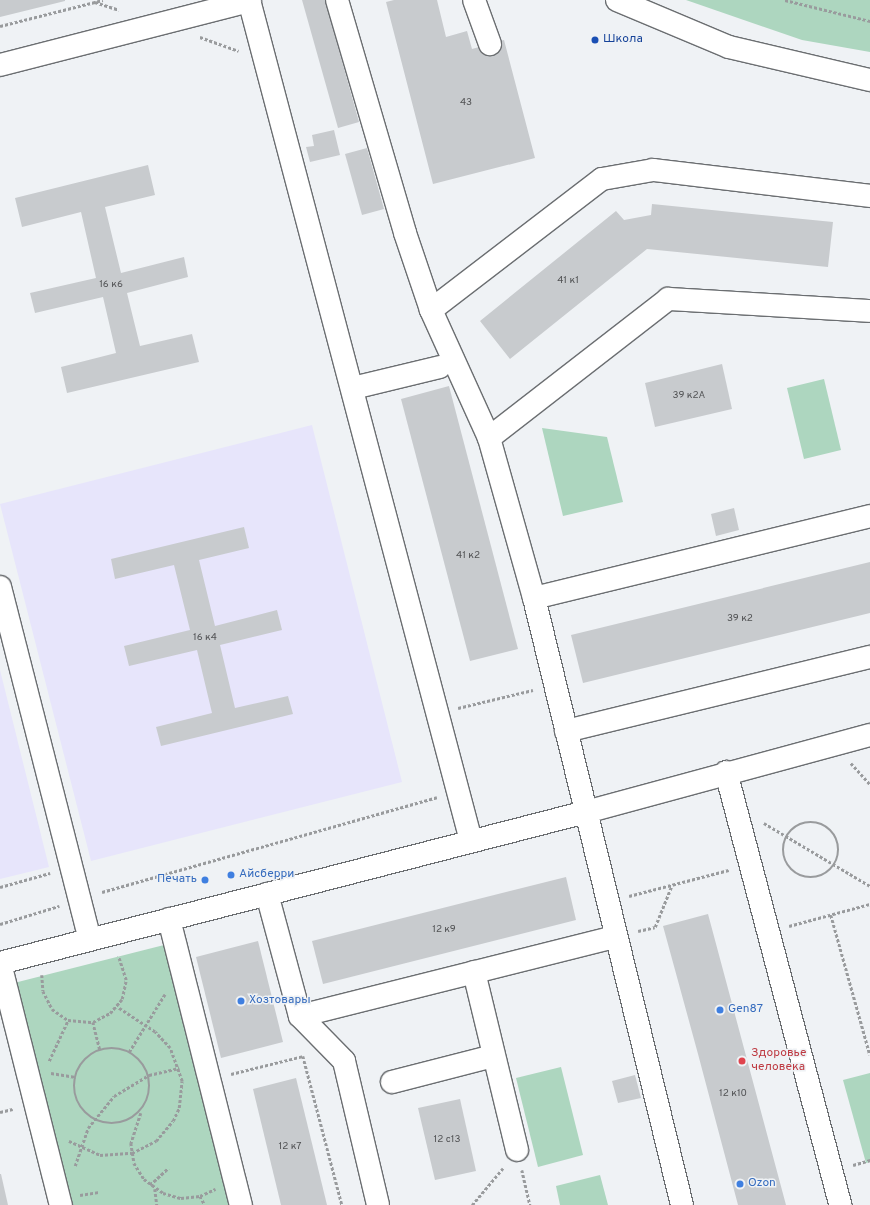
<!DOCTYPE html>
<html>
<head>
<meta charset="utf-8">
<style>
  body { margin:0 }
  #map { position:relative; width:870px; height:1205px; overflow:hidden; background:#eff2f5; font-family:Overpass,sans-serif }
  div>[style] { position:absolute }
  .education>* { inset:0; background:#e7e5fb }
  .green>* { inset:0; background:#add6bf }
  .building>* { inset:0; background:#c8cbce }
  .path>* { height:2.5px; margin-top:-1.25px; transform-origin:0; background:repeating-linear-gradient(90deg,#999b9d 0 3px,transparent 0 5px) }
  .path>.ring { margin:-1.25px; padding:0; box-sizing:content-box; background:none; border:2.5px solid #999b9d; border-radius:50% }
  .roads { filter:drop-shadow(1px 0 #6b6e71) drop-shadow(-1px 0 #6b6e71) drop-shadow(0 1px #6b6e71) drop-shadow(0 -1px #6b6e71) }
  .minor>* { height:22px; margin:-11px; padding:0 11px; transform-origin:11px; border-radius:11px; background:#fff }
  .dots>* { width:11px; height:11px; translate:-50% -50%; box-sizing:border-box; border:2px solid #eff2f5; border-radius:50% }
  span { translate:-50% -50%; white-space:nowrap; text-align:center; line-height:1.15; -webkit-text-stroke:3px #eff2f5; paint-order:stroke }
  .number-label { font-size:10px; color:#515254 }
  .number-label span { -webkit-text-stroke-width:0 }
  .transit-label { font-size:12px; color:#164399 }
  .left { translate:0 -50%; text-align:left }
  .shop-label { font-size:12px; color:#366cbe }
  .right { translate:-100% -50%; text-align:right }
  .health-label { font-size:12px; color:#be3a42 }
</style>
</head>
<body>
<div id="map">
  <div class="education">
    <i style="clip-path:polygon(312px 425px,402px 782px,91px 861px,0 504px)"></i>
    <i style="clip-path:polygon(0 670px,49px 867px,0 879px)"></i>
  </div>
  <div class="green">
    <i style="clip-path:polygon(686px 0,870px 0,870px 52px,802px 40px)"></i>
    <i style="clip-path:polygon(824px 379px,841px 450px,804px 459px,787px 388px)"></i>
    <i style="clip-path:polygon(542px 428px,607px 437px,623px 502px,563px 516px)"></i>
    <i style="clip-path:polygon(168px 944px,233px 1205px,66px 1205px,10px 984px)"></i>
    <i style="clip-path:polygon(561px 1067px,583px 1155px,538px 1167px,516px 1078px)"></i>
    <i style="clip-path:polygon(870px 1073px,870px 1162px,866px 1163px,843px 1080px)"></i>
    <i style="clip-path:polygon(600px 1175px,608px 1205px,560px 1205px,556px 1186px)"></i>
  </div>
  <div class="building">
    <i style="clip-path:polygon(0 0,65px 0,65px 1px,0 17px)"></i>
    <i style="clip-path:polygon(302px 0,325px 0,359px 122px,338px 128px)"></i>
    <i style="clip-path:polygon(394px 0,437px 0,446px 37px,467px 31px,472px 49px,504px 40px,535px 158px,433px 184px,386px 2px)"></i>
    <i style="clip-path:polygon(334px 130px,340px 155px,310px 162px,306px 147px,314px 146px,312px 135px)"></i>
    <i style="clip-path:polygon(367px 148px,384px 209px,362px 215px,345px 154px)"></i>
    <i style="clip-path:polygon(148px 165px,155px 195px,105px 207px,121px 273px,184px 257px,188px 277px,127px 293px,140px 346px,192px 334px,199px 362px,67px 393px,61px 367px,116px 353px,103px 297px,35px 313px,30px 293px,96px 278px,81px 212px,22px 227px,15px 198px)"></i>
    <i style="clip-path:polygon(652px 204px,833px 222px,828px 267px,647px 249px,510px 359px,480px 321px,616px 211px,624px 220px,651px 215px)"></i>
    <i style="clip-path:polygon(722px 364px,732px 409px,655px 427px,645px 383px)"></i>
    <i style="clip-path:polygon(449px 386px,518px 649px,470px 661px,401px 399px)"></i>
    <i style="clip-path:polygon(734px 508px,739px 530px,716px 536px,711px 514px)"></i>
    <i style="clip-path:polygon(244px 527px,249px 548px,199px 560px,215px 626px,277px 610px,282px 630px,220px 645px,235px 708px,288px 696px,293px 714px,161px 746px,156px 727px,212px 713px,197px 650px,129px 666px,124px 646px,190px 630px,174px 565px,115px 579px,111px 559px)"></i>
    <i style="clip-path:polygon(870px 562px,870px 613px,583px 683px,571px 635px)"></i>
    <i style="clip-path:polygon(566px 877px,576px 920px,323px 984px,312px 941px)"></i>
    <i style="clip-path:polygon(708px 914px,786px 1205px,738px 1205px,698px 1054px,663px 926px)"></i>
    <i style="clip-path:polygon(258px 941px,283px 1042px,221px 1058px,196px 957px)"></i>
    <i style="clip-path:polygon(635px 1075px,641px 1098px,618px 1103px,612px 1081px)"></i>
    <i style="clip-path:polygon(296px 1078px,327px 1205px,281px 1205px,253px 1089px)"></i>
    <i style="clip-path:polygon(460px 1099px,476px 1171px,435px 1180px,418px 1108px)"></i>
    <i style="clip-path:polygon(0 1174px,1px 1174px,8px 1205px,0 1205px)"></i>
  </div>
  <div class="path">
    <i style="left:785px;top:0;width:88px;rotate:13.9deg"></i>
    <i style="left:95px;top:2px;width:25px;rotate:18deg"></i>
    <i style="left:0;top:26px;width:106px;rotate:-14.2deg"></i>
    <i style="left:200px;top:37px;width:41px;rotate:19.7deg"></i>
    <i style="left:458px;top:708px;width:77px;rotate:-13.5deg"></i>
    <i style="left:851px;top:763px;width:28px;rotate:48deg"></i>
    <i class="ring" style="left:783px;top:822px;width:53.5px;height:53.5px"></i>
    <i style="left:764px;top:823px;width:123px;rotate:30.7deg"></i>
    <i style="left:0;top:887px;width:52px;rotate:-15.6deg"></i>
    <i style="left:102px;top:892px;width:348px;rotate:-15.8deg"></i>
    <i style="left:629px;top:896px;width:103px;rotate:-14.6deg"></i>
    <i style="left:831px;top:915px;width:145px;rotate:74.4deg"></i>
    <i style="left:0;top:924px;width:62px;rotate:-17deg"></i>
    <i style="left:789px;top:926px;width:84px;rotate:-15.2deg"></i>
    <i style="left:638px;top:931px;width:17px;rotate:-13deg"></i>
    <i style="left:655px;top:927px;width:45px;rotate:-68deg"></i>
    <i style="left:42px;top:975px;width:16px;rotate:86deg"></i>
    <i style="left:43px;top:991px;width:20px;rotate:63deg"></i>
    <i style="left:52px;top:1009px;width:19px;rotate:35deg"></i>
    <i style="left:68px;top:1020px;width:25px;rotate:5deg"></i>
    <i style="left:93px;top:1022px;width:19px;rotate:-28deg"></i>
    <i style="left:110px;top:1013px;width:18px;rotate:-49deg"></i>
    <i style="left:122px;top:999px;width:19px;rotate:-78deg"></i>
    <i style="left:126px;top:980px;width:25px;rotate:-108deg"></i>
    <i style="left:93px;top:1022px;width:29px;rotate:76deg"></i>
    <i class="ring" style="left:74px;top:1048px;width:73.5px;height:73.5px"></i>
    <i style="left:129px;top:1052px;width:68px;rotate:-58.2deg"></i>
    <i style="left:49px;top:1061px;width:45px;rotate:-65.1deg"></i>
    <i style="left:51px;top:1073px;width:25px;rotate:9deg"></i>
    <i style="left:231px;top:1074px;width:74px;rotate:-14deg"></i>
    <i style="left:303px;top:1056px;width:154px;rotate:75.3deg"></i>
    <i style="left:0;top:1112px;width:13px;rotate:-13deg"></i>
    <i style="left:141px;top:1113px;width:32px;rotate:108deg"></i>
    <i style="left:131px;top:1143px;width:20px;rotate:81deg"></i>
    <i style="left:134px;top:1163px;width:19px;rotate:58deg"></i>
    <i style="left:144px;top:1179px;width:24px;rotate:36deg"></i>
    <i style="left:163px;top:1193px;width:19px;rotate:16deg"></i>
    <i style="left:181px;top:1198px;width:19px;rotate:-6deg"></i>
    <i style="left:200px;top:1196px;width:17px;rotate:-25deg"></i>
    <i style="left:69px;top:1141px;width:34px;rotate:24deg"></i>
    <i style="left:100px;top:1155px;width:32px;rotate:-4deg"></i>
    <i style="left:132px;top:1153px;width:27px;rotate:-27deg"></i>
    <i style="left:156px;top:1141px;width:26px;rotate:-50deg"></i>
    <i style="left:173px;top:1121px;width:14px;rotate:-65deg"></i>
    <i style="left:179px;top:1108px;width:27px;rotate:-84deg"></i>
    <i style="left:182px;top:1081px;width:35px;rotate:-110deg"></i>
    <i style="left:170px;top:1048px;width:22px;rotate:-133deg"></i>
    <i style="left:155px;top:1032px;width:45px;rotate:-146.7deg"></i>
    <i style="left:853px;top:1165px;width:18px;rotate:-16deg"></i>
    <i style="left:75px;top:1166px;width:40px;rotate:-71.1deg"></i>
    <i style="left:88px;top:1128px;width:41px;rotate:-50.9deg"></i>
    <i style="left:114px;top:1096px;width:41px;rotate:-31deg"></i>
    <i style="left:149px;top:1075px;width:31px;rotate:-13deg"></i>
    <i style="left:522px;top:1170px;width:36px;rotate:77deg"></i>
    <i style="left:150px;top:1185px;width:25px;rotate:-43deg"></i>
    <i style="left:155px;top:1189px;width:16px;rotate:83deg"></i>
    <i style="left:80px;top:1195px;width:20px;rotate:-9deg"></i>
    <i style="left:200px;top:1196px;width:10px;rotate:61deg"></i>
    <i style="left:472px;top:1205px;width:48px;rotate:-50deg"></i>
  </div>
  <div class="roads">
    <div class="minor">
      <i style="left:249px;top:0;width:870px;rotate:75.21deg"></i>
      <i style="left:337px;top:0;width:243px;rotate:73.7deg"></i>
      <i style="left:405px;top:233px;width:81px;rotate:71.3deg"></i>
      <i style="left:474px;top:0;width:47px;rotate:70deg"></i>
      <i style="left:617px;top:0;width:121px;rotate:22.8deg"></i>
      <i style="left:729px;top:47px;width:145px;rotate:13.2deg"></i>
      <i style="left:0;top:65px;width:258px;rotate:-14.4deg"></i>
      <i style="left:353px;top:388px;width:89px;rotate:-13.6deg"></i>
      <i style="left:489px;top:438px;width:227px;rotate:-37.8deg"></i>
      <i style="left:668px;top:299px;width:202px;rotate:3.4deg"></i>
      <i style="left:0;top:587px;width:363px;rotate:75.7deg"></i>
      <i style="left:534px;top:598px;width:346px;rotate:-13.7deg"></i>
      <i style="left:566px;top:731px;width:313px;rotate:-13.7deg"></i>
      <i style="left:726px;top:772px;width:448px;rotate:75.2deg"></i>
      <i style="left:267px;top:894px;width:126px;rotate:74.9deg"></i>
      <i style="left:300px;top:1016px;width:325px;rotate:-14.1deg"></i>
      <i style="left:169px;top:919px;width:295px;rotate:75.9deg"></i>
      <i style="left:0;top:963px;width:605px;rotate:-14.45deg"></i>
      <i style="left:586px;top:812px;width:294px;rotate:-15.2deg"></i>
      <i style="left:0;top:963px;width:250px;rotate:75.9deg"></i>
      <i style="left:474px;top:972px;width:183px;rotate:76.4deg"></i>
      <i style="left:300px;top:1016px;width:63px;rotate:45.6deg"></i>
      <i style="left:344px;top:1061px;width:148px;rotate:76.7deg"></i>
      <i style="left:392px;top:1082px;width:104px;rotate:-14.4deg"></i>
      <i style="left:682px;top:1205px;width:625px;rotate:-103.7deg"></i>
      <i style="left:534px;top:598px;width:166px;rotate:-105.7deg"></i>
      <i style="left:489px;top:438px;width:141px;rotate:-114.4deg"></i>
      <i style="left:431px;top:310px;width:215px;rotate:-37.5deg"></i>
      <i style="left:602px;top:179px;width:52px;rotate:-10deg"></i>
      <i style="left:653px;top:170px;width:219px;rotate:6.8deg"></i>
    </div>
  </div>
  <div class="dots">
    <i style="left:595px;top:40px;background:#1a4fb4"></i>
    <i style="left:231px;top:875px;background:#3f7fe0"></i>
    <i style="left:205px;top:880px;background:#3f7fe0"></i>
    <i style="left:241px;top:1001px;background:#3f7fe0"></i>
    <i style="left:720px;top:1010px;background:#3f7fe0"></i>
    <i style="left:742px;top:1061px;background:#e0444e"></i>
    <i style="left:740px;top:1184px;background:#3f7fe0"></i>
  </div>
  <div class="number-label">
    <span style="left:466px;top:103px">43</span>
    <span style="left:568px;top:281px">41 к1</span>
    <span style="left:111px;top:285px">16 к6</span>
    <span style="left:689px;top:396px">39 к2А</span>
    <span style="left:468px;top:556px">41 к2</span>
    <span style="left:740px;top:619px">39 к2</span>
    <span style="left:205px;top:638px">16 к4</span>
    <span style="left:444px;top:930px">12 к9</span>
    <span style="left:733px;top:1094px">12 к10</span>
    <span style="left:447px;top:1140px">12 с13</span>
    <span style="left:290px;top:1147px">12 к7</span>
  </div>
  <div class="transit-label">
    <span class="left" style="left:603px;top:40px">Школа</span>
  </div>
  <div class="shop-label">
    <span class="left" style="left:239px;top:875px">Айсберри</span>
    <span class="right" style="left:197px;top:880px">Печать</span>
    <span class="left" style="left:249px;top:1001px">Хозтовары</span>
    <span class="left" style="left:728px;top:1010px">Gen87</span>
    <span class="left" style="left:748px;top:1184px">Ozon</span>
  </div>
  <div class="health-label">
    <span class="left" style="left:751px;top:1061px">Здоровье<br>человека</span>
  </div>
</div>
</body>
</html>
